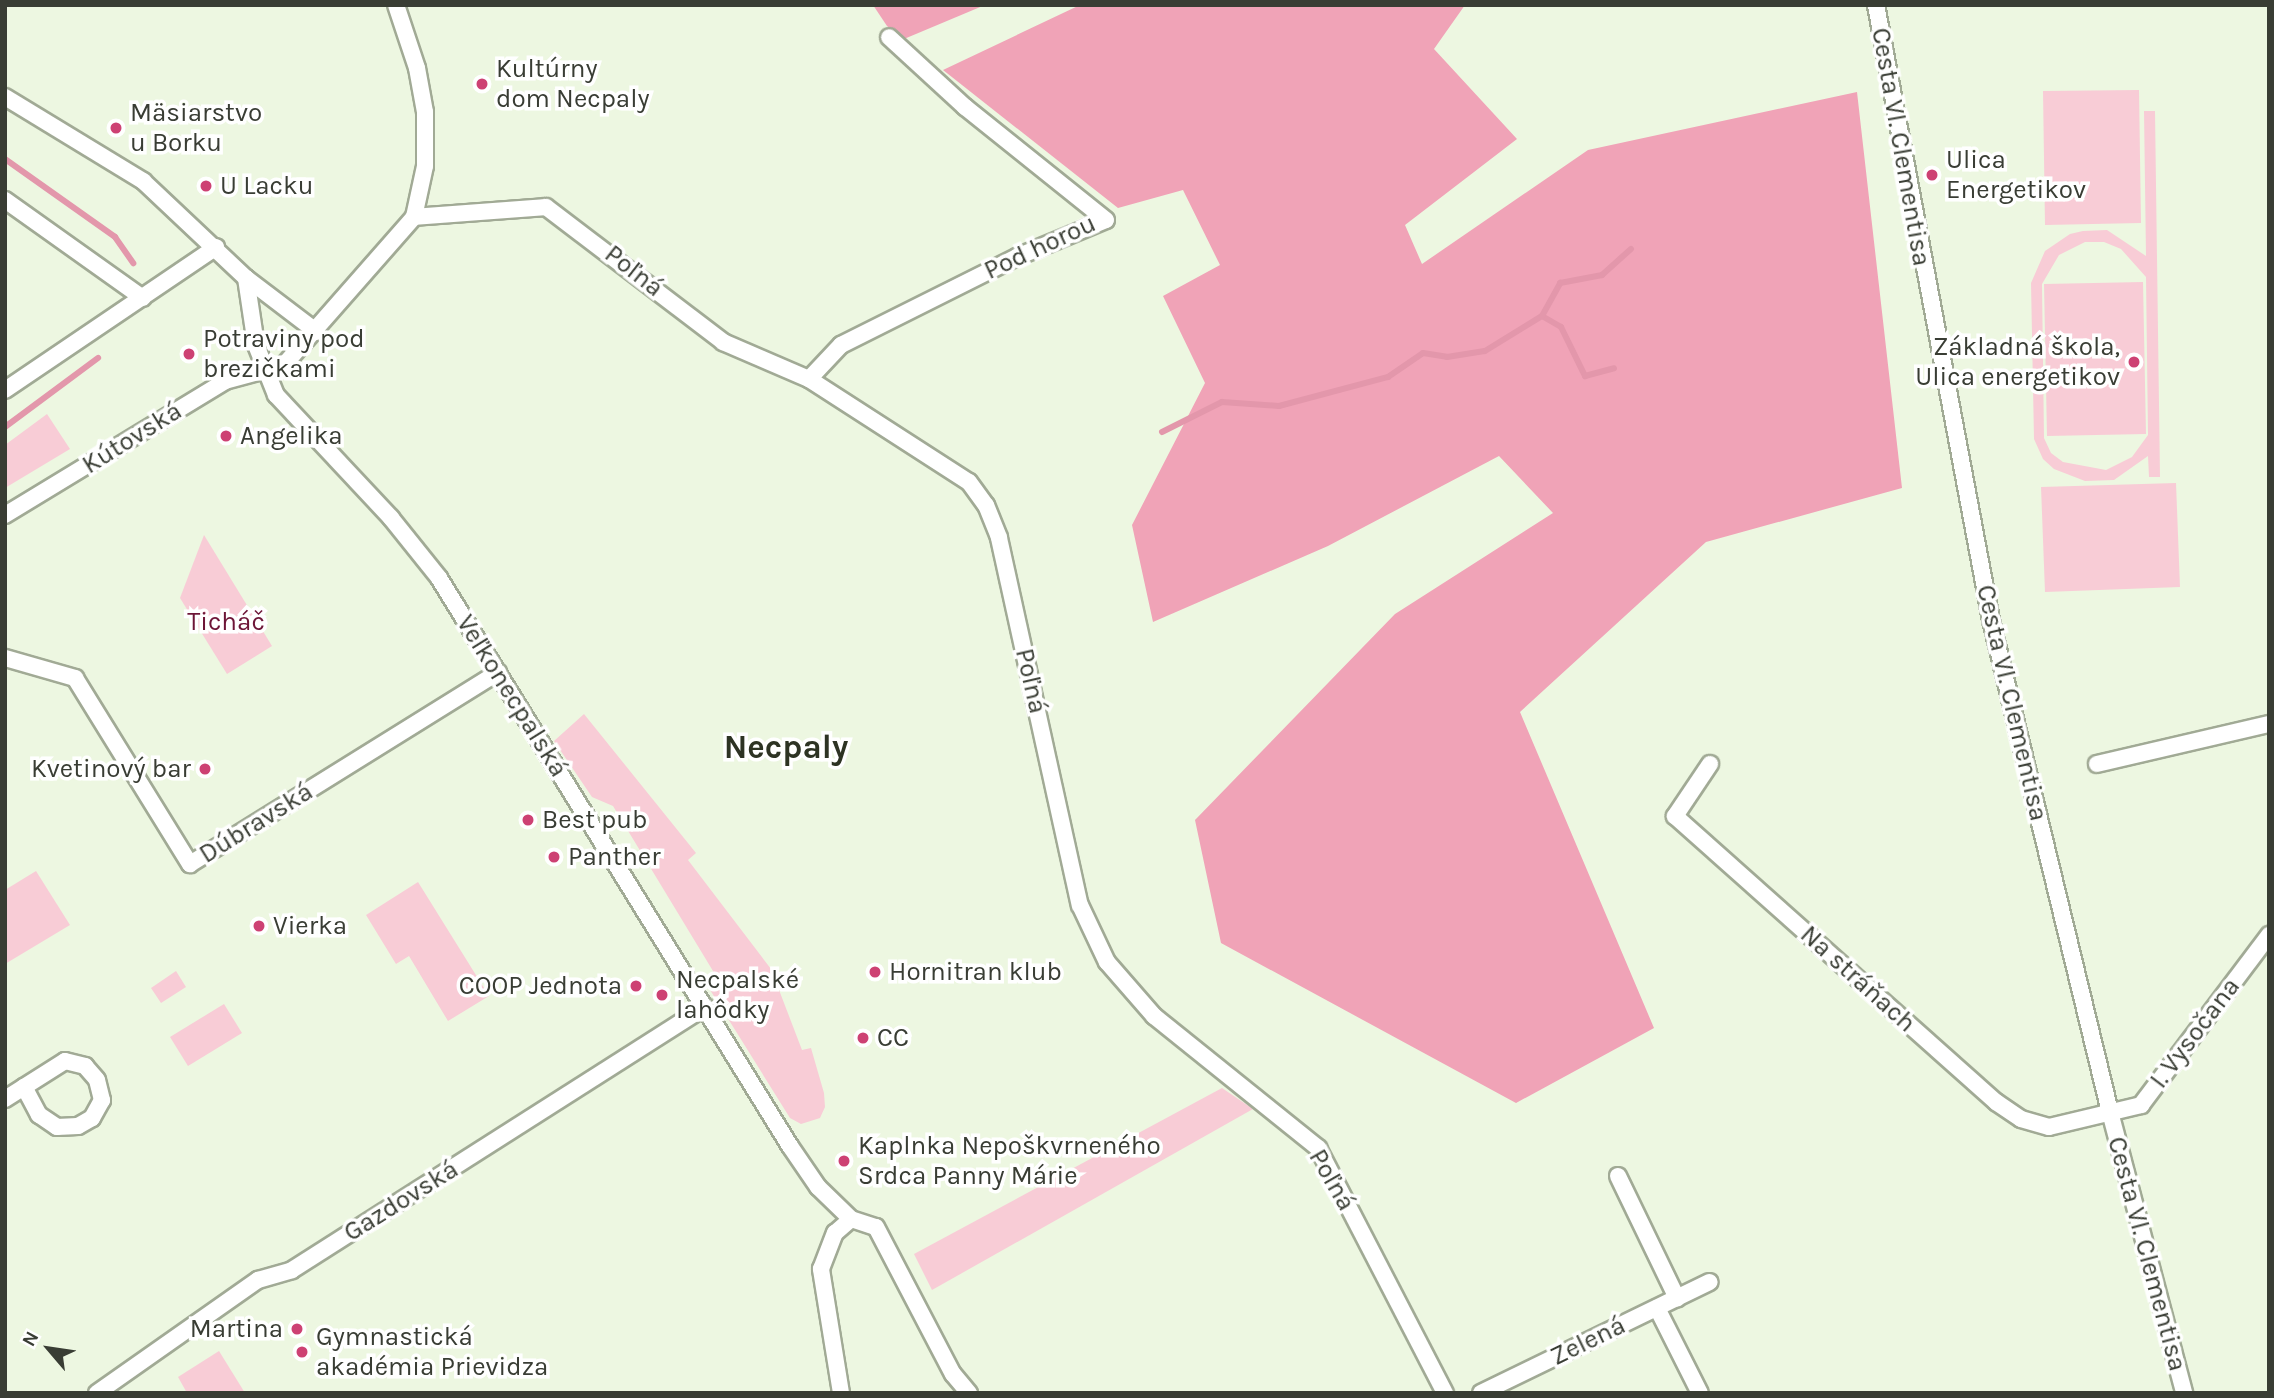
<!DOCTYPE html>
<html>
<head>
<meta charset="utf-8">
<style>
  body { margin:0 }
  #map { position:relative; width:2274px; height:1398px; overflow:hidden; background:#edf7e1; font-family:Karla,sans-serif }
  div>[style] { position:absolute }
  .green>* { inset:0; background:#f8ccd6 }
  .forest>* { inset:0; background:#f0a3b7 }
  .stream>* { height:6px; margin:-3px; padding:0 3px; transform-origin:3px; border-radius:3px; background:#e397ab }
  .roads { filter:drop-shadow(2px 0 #a1aa95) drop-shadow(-2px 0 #a1aa95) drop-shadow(0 2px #a1aa95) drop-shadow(0 -2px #a1aa95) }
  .street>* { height:16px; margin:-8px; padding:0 8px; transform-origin:8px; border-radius:8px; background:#fff }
  .dots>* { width:19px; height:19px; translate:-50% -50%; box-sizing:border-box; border:4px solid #fff; border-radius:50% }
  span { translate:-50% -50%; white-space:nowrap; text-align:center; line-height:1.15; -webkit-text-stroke:7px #fff; paint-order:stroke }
  .poi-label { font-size:26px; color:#393d34 }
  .left { translate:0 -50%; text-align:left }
  .right { translate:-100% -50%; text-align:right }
  .street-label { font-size:26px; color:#393d34 }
  .park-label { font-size:26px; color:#6d1537 }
  .district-label { font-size:33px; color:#2d3323; font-weight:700 }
  .frame { position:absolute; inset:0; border:7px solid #393d34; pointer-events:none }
  .north { position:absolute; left:14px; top:1314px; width:70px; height:70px; -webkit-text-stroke:5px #fff; paint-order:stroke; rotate:299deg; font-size:19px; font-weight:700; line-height:28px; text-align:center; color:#393d34 }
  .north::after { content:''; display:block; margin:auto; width:24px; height:32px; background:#393d34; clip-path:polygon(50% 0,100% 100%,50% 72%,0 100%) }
</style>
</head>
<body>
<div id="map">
  <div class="green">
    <i style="clip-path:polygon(2139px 90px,2141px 223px,2045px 225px,2043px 91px)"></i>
    <i style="clip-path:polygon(evenodd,2144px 111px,2155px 111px,2160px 477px,2149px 477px,2148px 456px,2114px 480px,2085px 481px,2054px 469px,2043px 459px,2034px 439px,2031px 283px,2045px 251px,2070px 234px,2083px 231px,2107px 230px,2146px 256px,2144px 111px,2085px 242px,2104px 242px,2121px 249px,2146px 277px,2148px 435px,2132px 457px,2106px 470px,2063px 462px,2051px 453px,2044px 438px,2042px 284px,2059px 255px,2085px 242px)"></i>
    <i style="clip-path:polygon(2143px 282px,2146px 434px,2047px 436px,2044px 284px)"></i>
    <i style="clip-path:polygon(47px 414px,70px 449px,5px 488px,5px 445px)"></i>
    <i style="clip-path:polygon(2176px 483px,2180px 587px,2045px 592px,2041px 487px)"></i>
    <i style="clip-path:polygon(204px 535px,272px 646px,227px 674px,180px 598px)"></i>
    <i style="clip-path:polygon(584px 714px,696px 853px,688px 860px,771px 969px,802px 1050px,811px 1048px,824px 1093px,825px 1107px,820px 1118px,801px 1124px,790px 1118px,707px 985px,713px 971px,613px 806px,592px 797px,554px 741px)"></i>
    <i style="clip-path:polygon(36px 871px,70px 925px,5px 964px,5px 890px)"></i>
    <i style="clip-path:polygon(418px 882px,489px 996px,448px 1021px,409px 956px,396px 964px,366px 915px)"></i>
    <i style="clip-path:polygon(176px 971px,186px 987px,161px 1003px,151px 988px)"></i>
    <i style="clip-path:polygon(224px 1004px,242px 1033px,188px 1066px,170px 1037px)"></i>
    <i style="clip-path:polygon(1222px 1088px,1253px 1109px,932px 1290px,914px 1254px)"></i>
    <i style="clip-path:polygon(219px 1351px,245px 1393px,187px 1393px,178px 1377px)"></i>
  </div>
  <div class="forest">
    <i style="clip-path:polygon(873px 5px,985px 5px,904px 39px,887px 26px)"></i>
    <i style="clip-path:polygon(1080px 5px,1465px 5px,1434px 49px,1517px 139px,1405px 225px,1422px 264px,1588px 150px,1857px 92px,1902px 488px,1706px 542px,1520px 712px,1654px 1028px,1516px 1103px,1221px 943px,1195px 820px,1395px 614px,1553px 513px,1499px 456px,1328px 546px,1153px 622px,1132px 525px,1205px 383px,1163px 296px,1220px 265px,1183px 190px,1118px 208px,943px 70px)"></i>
  </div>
  <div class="stream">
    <i style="left:5px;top:159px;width:135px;rotate:35.3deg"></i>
    <i style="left:115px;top:237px;width:32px;rotate:55deg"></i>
    <i style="left:1542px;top:316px;width:22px;rotate:30deg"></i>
    <i style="left:1561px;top:327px;width:55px;rotate:63.9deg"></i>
    <i style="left:1585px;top:376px;width:30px;rotate:-15deg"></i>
    <i style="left:5px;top:427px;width:116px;rotate:-36.6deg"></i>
    <i style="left:1162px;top:432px;width:67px;rotate:-26.6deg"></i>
    <i style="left:1222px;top:402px;width:57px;rotate:4deg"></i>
    <i style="left:1279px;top:406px;width:113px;rotate:-14.9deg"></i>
    <i style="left:1388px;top:377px;width:42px;rotate:-34.4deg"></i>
    <i style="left:1423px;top:353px;width:24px;rotate:9deg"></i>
    <i style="left:1447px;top:357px;width:38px;rotate:-9deg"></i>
    <i style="left:1485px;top:351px;width:67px;rotate:-31.6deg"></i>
    <i style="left:1542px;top:316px;width:38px;rotate:-61deg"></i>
    <i style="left:1560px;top:283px;width:43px;rotate:-10.8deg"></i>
    <i style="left:1602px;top:275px;width:39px;rotate:-42deg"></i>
  </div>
  <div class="roads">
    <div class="street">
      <i style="left:1876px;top:5px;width:626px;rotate:79.41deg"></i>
      <i style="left:1991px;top:620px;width:506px;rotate:76.4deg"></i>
      <i style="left:2110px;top:1112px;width:291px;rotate:75.2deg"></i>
      <i style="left:5px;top:97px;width:162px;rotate:31.3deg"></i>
      <i style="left:143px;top:181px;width:141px;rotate:43.3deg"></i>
      <i style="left:246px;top:278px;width:68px;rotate:81.5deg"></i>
      <i style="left:256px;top:345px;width:54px;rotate:68.2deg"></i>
      <i style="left:276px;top:395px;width:168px;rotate:46.9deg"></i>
      <i style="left:391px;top:518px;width:77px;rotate:51.3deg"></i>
      <i style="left:439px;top:578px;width:668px;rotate:58.29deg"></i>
      <i style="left:790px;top:1146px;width:50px;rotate:55.7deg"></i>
      <i style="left:818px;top:1187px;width:46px;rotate:44.1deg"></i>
      <i style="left:851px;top:1219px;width:26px;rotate:18deg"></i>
      <i style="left:876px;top:1227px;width:166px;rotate:62.4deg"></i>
      <i style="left:953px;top:1374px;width:25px;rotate:50deg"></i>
      <i style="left:5px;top:200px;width:169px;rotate:35.4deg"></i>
      <i style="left:414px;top:217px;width:132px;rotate:-4.3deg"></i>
      <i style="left:546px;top:207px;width:223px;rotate:37.3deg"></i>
      <i style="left:723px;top:342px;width:94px;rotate:23.3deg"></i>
      <i style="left:809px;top:379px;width:190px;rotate:32.8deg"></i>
      <i style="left:969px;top:482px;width:29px;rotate:54deg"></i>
      <i style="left:986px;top:505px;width:35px;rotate:68deg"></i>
      <i style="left:999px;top:538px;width:376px;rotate:77.6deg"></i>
      <i style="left:1080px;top:905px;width:63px;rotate:64.7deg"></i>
      <i style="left:1107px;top:962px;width:72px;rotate:49deg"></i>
      <i style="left:1154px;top:1016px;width:211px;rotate:38.8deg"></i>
      <i style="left:1318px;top:1148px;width:276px;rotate:62.6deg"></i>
      <i style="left:246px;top:278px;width:89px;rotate:37.3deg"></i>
      <i style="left:809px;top:379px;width:47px;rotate:-46.7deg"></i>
      <i style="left:841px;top:345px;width:197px;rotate:-26.6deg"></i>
      <i style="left:1017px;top:257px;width:96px;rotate:-22.6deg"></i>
      <i style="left:1106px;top:220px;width:181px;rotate:-141.3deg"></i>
      <i style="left:965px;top:107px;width:103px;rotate:-137.4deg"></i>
      <i style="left:5px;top:390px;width:255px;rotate:-34.1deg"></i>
      <i style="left:5px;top:515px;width:258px;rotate:-31.3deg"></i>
      <i style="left:225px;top:381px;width:61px;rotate:-15.2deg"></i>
      <i style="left:284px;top:365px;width:197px;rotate:-48.7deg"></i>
      <i style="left:414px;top:217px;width:52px;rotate:-77.8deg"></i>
      <i style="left:425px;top:166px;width:54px;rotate:-90deg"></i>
      <i style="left:425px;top:112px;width:45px;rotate:-100.3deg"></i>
      <i style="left:417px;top:68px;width:66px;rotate:-108.4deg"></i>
      <i style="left:5px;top:658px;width:73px;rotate:15.9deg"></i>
      <i style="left:75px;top:678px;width:219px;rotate:58.3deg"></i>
      <i style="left:190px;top:864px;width:363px;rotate:-31.9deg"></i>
      <i style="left:1710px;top:764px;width:63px;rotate:123.9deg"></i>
      <i style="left:1675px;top:816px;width:430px;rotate:41.7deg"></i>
      <i style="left:1996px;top:1102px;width:30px;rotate:34deg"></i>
      <i style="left:2021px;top:1119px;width:29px;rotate:16deg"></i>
      <i style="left:2049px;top:1127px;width:95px;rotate:-13.4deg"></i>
      <i style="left:2141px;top:1105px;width:213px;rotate:-53deg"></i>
      <i style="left:2097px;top:764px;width:177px;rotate:-13.1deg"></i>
      <i style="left:5px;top:1099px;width:71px;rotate:-32.3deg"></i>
      <i style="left:65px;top:1061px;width:21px;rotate:14deg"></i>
      <i style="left:85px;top:1066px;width:18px;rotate:49deg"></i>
      <i style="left:97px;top:1080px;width:21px;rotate:76deg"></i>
      <i style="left:102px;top:1100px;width:21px;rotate:119deg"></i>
      <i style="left:92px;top:1118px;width:16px;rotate:150deg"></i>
      <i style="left:78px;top:1126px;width:21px;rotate:177deg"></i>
      <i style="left:57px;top:1127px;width:22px;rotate:-146deg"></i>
      <i style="left:39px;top:1115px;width:32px;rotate:-118deg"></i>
      <i style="left:1618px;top:1176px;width:136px;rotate:64.2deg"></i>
      <i style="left:1657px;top:1308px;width:95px;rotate:63.2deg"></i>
      <i style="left:97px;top:1393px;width:197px;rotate:-35.1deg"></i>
      <i style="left:258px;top:1280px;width:35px;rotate:-16deg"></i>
      <i style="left:292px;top:1270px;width:490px;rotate:-32.5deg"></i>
      <i style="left:841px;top:1393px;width:126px;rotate:-99.2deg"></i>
      <i style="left:821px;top:1269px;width:39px;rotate:-69deg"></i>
      <i style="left:835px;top:1233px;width:21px;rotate:-41deg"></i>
      <i style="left:1481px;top:1393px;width:254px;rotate:-25.9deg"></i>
    </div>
  </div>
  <div class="dots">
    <i style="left:482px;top:84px;background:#cd4173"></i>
    <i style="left:116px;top:128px;background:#cd4173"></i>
    <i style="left:1932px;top:175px;background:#cd4173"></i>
    <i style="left:206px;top:186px;background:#cd4173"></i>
    <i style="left:189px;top:354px;background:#cd4173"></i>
    <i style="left:2134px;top:362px;background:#cd4173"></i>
    <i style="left:226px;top:436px;background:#cd4173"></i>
    <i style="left:205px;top:769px;background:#cd4173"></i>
    <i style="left:528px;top:820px;background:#cd4173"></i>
    <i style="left:554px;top:857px;background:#cd4173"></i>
    <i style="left:259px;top:926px;background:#cd4173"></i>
    <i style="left:875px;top:972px;background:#cd4173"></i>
    <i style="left:636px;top:986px;background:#cd4173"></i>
    <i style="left:662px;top:995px;background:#cd4173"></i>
    <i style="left:863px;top:1038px;background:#cd4173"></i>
    <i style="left:844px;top:1161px;background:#cd4173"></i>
    <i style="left:297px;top:1329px;background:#cd4173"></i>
    <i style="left:302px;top:1352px;background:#cd4173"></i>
  </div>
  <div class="poi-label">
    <span class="left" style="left:496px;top:84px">Kultúrny<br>dom Necpaly</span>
    <span class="left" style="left:130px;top:128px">Mäsiarstvo<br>u Borku</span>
    <span class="left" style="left:1946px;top:175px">Ulica<br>Energetikov</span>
    <span class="left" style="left:220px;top:186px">U Lacku</span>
    <span class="left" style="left:203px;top:354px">Potraviny pod<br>brezičkami</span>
    <span class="right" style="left:2120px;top:362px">Základná škola,<br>Ulica energetikov</span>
    <span class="left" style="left:240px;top:436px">Angelika</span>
    <span class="right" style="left:191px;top:769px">Kvetinový bar</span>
    <span class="left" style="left:542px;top:820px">Best pub</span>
    <span class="left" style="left:568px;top:857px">Panther</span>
    <span class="left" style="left:273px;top:926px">Vierka</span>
    <span class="left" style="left:889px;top:972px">Hornitran klub</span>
    <span class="left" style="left:676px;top:995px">Necpalské<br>lahôdky</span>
    <span class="right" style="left:622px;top:986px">COOP Jednota</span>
    <span class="left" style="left:877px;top:1038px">CC</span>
    <span class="left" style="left:858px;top:1161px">Kaplnka Nepoškvrneného<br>Srdca Panny Márie</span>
    <span class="right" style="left:283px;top:1329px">Martina</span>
    <span class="left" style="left:316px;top:1352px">Gymnastická<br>akadémia Prievidza</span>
  </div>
  <div class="street-label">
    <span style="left:1901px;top:147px;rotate:80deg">Cesta Vl. Clementisa</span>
    <span style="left:1040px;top:247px;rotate:-25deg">Pod horou</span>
    <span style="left:634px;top:271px;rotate:38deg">Poľná</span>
    <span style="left:132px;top:438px;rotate:-32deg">Kútovská</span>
    <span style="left:1031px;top:681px;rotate:77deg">Poľná</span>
    <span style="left:512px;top:696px;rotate:58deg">Veľkonecpalská</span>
    <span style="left:2012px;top:703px;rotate:77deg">Cesta Vl. Clementisa</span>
    <span style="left:256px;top:823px;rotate:-32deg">Dúbravská</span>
    <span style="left:1858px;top:979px;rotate:42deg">Na stráňach</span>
    <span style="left:2195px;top:1033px;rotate:-53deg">I. Vysočana</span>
    <span style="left:1332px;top:1180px;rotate:60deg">Poľná</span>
    <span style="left:401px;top:1201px;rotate:-32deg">Gazdovská</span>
    <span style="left:2147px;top:1254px;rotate:75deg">Cesta Vl. Clementisa</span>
    <span style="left:1588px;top:1341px;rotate:-26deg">Zelená</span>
  </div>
  <div class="park-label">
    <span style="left:226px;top:622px">Ticháč</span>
  </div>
  <div class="district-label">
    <span style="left:786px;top:748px">Necpaly</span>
  </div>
  <div class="frame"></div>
  <div class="north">N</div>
</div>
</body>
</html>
